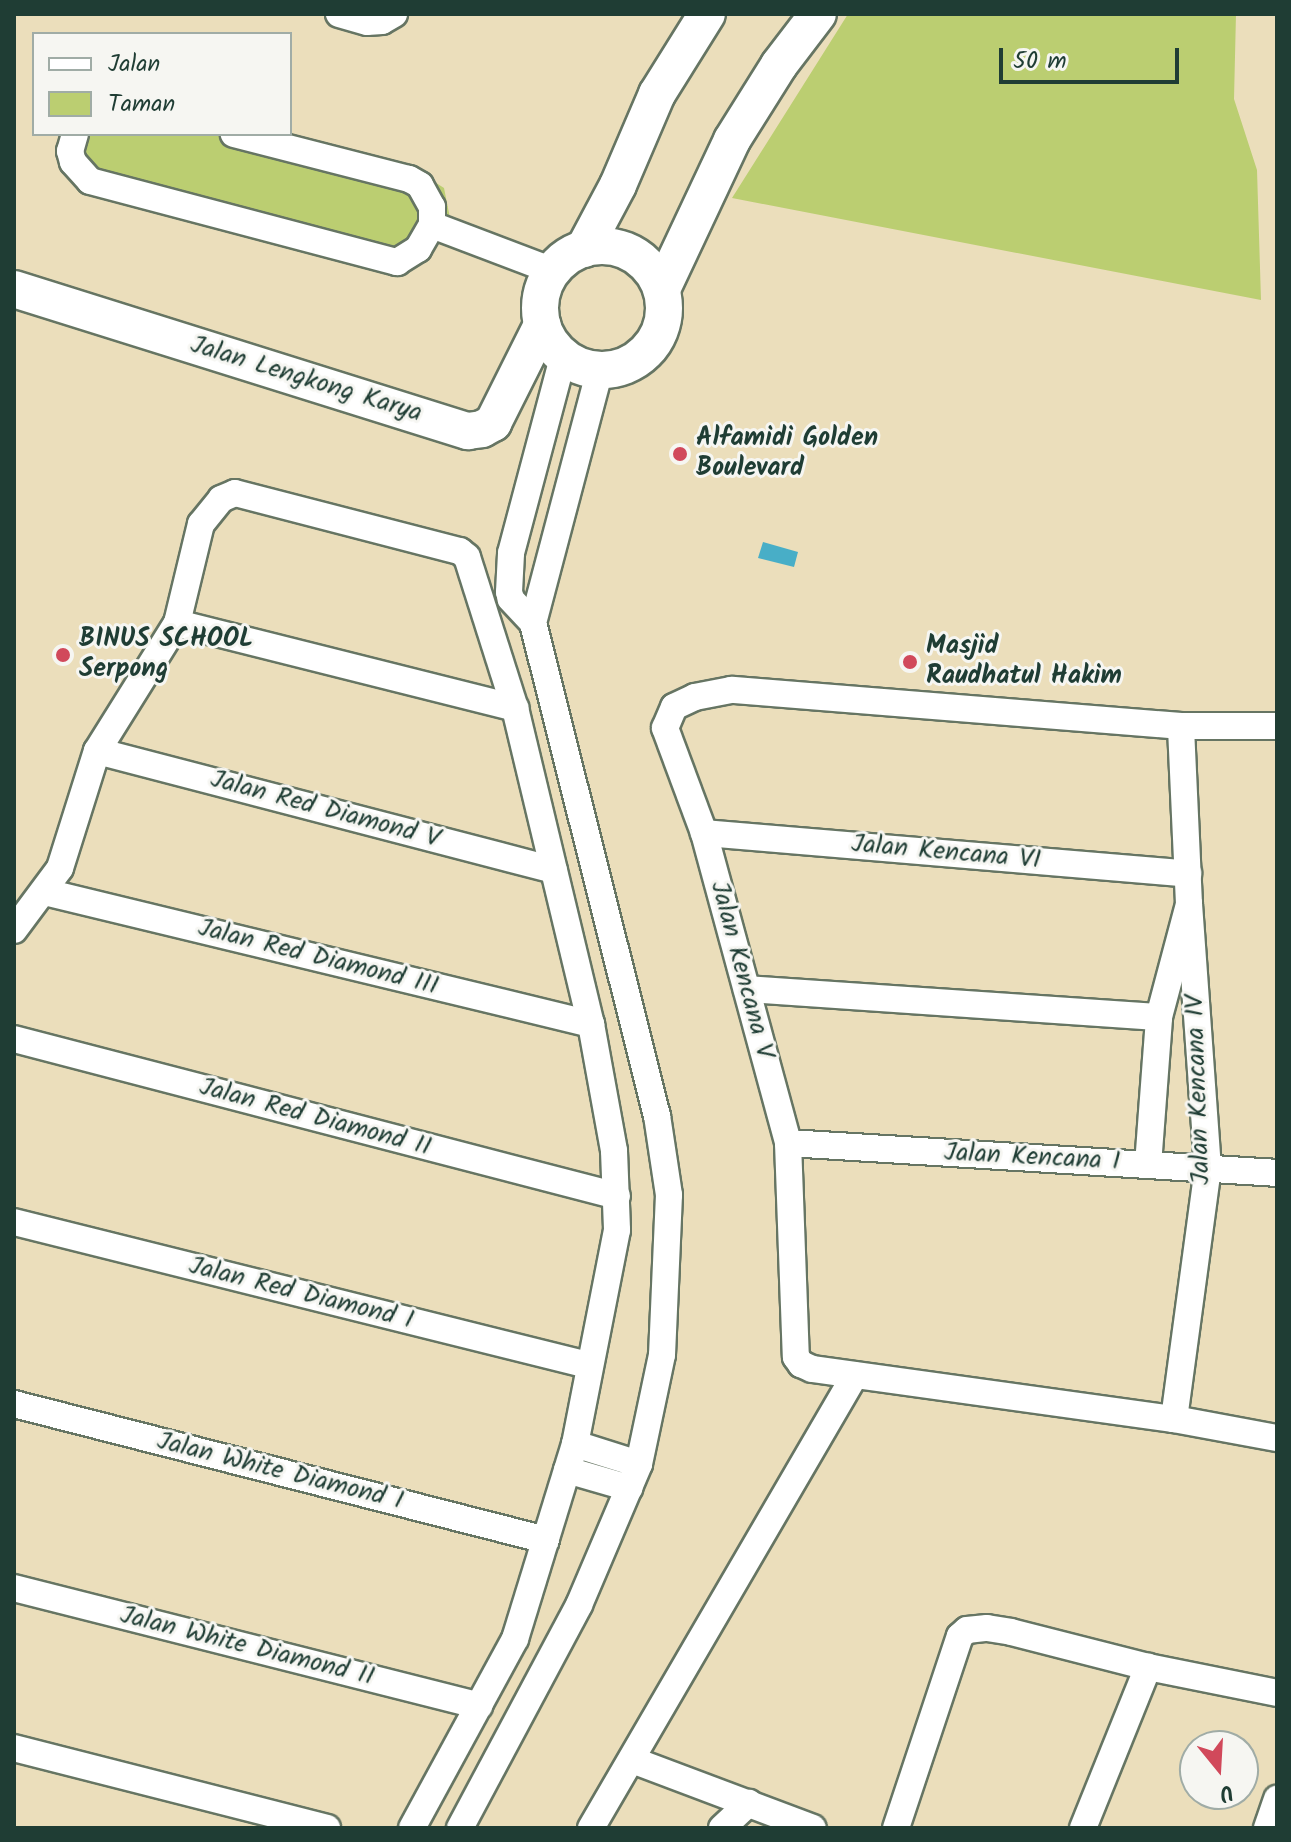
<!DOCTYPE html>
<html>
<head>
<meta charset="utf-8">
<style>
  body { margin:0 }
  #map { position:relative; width:1291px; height:1842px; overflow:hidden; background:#ebdebb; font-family:Kalam,sans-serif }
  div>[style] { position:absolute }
  .green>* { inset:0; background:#bbce71 }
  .water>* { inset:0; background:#48aec7 }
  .roads { filter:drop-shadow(2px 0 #667563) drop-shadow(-2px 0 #667563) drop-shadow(0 2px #667563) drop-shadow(0 -2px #667563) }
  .street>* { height:26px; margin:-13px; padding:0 13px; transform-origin:13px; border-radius:13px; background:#fff }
  .secondary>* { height:36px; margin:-18px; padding:0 18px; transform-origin:18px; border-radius:18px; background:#fff }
  .secondary>.ring { margin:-18px; padding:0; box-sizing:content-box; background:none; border:36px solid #fff; border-radius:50% }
  .dots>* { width:22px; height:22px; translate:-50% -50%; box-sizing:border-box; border:4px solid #f6f6f2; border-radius:50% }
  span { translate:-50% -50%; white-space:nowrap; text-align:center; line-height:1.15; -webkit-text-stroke:6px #f6f6f2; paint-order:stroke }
  .street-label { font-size:26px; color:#1f3d34 }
  .poi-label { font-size:26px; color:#1f3d34; font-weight:700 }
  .left { translate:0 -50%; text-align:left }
  .frame { position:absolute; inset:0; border:16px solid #1f3d34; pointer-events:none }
  .legend { position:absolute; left:32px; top:32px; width:260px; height:104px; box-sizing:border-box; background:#f6f6f2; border:2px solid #a0aca6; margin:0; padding:10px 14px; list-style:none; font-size:24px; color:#1f3d34 }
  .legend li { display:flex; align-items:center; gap:16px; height:40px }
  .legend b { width:40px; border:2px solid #a0aca6 }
  .north { position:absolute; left:1179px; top:1730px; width:80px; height:80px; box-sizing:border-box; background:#f6f6f2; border:2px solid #a0aca6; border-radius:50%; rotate:162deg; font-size:22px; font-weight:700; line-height:32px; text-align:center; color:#1f3d34 }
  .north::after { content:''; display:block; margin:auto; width:28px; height:36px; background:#d1495b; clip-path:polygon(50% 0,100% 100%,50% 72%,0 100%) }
  .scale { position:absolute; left:999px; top:48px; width:180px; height:36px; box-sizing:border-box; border:4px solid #1f3d34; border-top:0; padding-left:10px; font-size:24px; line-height:28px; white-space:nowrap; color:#1f3d34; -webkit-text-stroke:6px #f6f6f2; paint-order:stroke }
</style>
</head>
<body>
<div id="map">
  <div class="green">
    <i style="clip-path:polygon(848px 14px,1236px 14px,1234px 99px,1257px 170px,1261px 300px,732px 198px)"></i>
    <i style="clip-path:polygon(67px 134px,281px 134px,405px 163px,444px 188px,450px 218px,436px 247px,395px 272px,79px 188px,64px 155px)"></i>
  </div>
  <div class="water">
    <i style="clip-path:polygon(763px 542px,798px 552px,794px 567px,758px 558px)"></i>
  </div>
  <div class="roads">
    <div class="street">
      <i style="left:339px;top:14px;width:29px;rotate:16deg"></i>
      <i style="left:367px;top:22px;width:15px;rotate:-4deg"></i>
      <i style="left:382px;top:21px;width:14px;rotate:-30deg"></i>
      <i style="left:75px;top:134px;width:18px;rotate:106deg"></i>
      <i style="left:70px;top:151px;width:11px;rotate:75deg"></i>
      <i style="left:73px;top:162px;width:25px;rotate:48deg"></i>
      <i style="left:90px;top:181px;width:318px;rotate:14.8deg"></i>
      <i style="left:397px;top:262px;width:25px;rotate:-32deg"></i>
      <i style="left:418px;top:249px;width:28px;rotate:-60deg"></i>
      <i style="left:432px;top:225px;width:18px;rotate:-90deg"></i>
      <i style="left:432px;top:207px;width:25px;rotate:-119deg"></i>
      <i style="left:420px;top:185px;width:13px;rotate:-151deg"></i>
      <i style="left:409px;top:179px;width:181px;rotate:-165.6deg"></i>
      <i style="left:432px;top:225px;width:129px;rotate:20.8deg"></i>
      <i style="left:177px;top:623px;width:349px;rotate:14.1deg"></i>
      <i style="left:533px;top:623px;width:262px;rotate:-75.2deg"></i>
      <i style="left:1277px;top:726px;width:96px;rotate:180deg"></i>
      <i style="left:1181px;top:726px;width:451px;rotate:-175.4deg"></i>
      <i style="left:731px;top:690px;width:37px;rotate:169deg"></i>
      <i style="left:695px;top:697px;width:23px;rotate:155deg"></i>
      <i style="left:674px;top:707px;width:23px;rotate:113deg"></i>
      <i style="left:665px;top:728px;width:112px;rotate:69.6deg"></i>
      <i style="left:704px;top:833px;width:321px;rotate:74.8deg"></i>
      <i style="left:788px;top:1143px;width:214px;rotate:87.9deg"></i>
      <i style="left:796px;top:1357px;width:9px;rotate:54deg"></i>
      <i style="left:801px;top:1364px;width:12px;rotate:24deg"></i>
      <i style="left:812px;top:1369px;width:365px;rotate:7.9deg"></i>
      <i style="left:1174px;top:1419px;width:105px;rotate:10.5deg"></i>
      <i style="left:97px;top:751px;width:472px;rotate:14.6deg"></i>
      <i style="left:704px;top:833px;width:486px;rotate:4.8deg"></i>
      <i style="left:45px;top:892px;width:562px;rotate:13.59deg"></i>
      <i style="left:14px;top:930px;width:77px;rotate:-53.4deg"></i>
      <i style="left:60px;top:868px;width:123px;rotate:-72.5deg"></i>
      <i style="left:97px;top:751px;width:151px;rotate:-58deg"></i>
      <i style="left:177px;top:623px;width:102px;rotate:-76.4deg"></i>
      <i style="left:201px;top:524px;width:32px;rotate:-51deg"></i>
      <i style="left:221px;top:499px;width:15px;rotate:-23deg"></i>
      <i style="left:235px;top:493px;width:232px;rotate:14.5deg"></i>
      <i style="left:460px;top:551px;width:9px;rotate:41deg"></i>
      <i style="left:467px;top:557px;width:158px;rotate:72.4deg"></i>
      <i style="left:515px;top:708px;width:325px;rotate:76.5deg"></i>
      <i style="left:591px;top:1024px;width:129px;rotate:79.7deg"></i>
      <i style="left:614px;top:1151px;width:79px;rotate:87.8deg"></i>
      <i style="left:617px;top:1230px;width:218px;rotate:101.1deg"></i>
      <i style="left:575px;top:1444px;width:204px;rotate:107.1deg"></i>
      <i style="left:515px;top:1639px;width:215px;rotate:118.6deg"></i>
      <i style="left:747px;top:989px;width:413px;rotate:3.9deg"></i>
      <i style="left:14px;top:1039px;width:623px;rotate:14.59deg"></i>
      <i style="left:788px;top:1143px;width:490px;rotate:3.5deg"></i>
      <i style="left:1148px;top:1165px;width:148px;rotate:-85.7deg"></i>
      <i style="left:1159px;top:1017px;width:117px;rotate:-75.1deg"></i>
      <i style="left:1189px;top:904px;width:178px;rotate:-92.6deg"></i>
      <i style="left:14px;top:1222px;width:592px;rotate:13.99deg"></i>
      <i style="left:14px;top:1404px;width:549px;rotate:14.34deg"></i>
      <i style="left:1174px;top:1419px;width:252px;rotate:-82.3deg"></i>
      <i style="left:1208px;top:1169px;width:266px;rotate:-94.1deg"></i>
      <i style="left:575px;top:1444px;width:67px;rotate:17.4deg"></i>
      <i style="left:567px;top:1470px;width:65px;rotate:16.2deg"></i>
      <i style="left:14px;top:1588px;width:480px;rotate:14.2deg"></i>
      <i style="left:14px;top:1748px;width:323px;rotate:14.3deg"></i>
      <i style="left:632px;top:1760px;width:193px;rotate:20.6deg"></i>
      <i style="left:460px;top:1828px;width:253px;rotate:-61.9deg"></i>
      <i style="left:579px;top:1605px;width:153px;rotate:-66.9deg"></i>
      <i style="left:639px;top:1464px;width:111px;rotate:-78.1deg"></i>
      <i style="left:662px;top:1355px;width:160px;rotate:-87.5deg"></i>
      <i style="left:669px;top:1195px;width:80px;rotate:-98.6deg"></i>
      <i style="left:657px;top:1116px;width:508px;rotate:-104.12deg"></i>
      <i style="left:533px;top:623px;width:33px;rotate:-133deg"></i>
      <i style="left:511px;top:599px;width:7px;rotate:-106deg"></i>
      <i style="left:509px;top:592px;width:39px;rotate:-87deg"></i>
      <i style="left:511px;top:553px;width:203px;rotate:-75.1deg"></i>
      <i style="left:591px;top:1828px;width:524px;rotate:-59.77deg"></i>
      <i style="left:722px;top:1828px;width:37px;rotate:-43deg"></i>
      <i style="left:896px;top:1828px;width:202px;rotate:-71.6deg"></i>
      <i style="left:960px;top:1636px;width:9px;rotate:-41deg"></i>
      <i style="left:967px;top:1630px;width:20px;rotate:-6deg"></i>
      <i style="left:987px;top:1628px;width:24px;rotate:9deg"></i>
      <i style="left:1011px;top:1632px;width:141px;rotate:14.3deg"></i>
      <i style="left:1148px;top:1667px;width:132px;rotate:11.4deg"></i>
      <i style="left:1083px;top:1828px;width:174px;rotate:-68deg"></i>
      <i style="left:1267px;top:1828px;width:31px;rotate:-71deg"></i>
    </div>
    <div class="secondary">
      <i class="ring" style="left:540px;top:246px;width:88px;height:88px"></i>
      <i style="left:584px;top:249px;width:72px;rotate:-62deg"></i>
      <i style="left:618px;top:185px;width:99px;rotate:-66.8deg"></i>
      <i style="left:657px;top:94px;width:94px;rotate:-58deg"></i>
      <i style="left:14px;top:289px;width:476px;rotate:17.4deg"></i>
      <i style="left:468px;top:431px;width:14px;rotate:-8deg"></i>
      <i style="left:482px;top:429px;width:13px;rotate:-29deg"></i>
      <i style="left:493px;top:423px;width:110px;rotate:-63.4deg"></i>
      <i style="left:662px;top:289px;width:165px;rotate:-64.8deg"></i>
      <i style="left:732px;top:140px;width:89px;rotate:-57.9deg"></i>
      <i style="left:779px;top:65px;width:64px;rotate:-52.6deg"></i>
    </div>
  </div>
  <div class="dots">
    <i style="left:680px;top:454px;background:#d1495b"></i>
    <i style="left:63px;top:655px;background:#d1495b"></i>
    <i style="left:910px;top:662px;background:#d1495b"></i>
  </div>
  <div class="street-label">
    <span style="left:306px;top:380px;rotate:17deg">Jalan Lengkong Karya</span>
    <span style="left:325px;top:810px;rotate:15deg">Jalan Red Diamond V</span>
    <span style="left:946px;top:853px;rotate:5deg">Jalan Kencana VI</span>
    <span style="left:318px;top:958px;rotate:14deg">Jalan Red Diamond III</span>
    <span style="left:741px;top:970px;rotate:75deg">Jalan Kencana V</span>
    <span style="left:1199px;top:1090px;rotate:-92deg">Jalan Kencana IV</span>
    <span style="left:315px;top:1118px;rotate:15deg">Jalan Red Diamond II</span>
    <span style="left:1032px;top:1158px;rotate:3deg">Jalan Kencana I</span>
    <span style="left:301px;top:1294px;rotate:14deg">Jalan Red Diamond I</span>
    <span style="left:280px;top:1472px;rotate:14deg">Jalan White Diamond I</span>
    <span style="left:247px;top:1647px;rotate:14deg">Jalan White Diamond II</span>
  </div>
  <div class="poi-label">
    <span class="left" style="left:696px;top:454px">Alfamidi Golden<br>Boulevard</span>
    <span class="left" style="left:79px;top:655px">BINUS SCHOOL<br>Serpong</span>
    <span class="left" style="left:926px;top:662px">Masjid<br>Raudhatul Hakim</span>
  </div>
  <div class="frame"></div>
  <ul class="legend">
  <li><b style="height:10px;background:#fff"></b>Jalan</li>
  <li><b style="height:22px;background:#bbce71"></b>Taman</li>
  </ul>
  <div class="north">U</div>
  <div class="scale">50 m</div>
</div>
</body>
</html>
